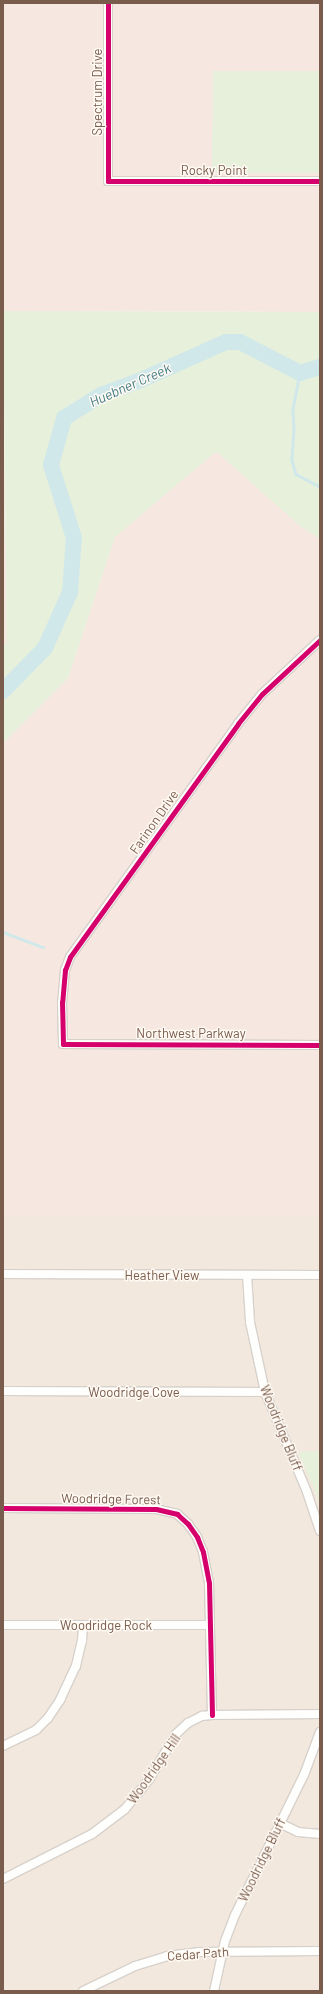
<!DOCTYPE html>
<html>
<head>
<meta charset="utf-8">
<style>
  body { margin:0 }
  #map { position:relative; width:323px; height:1994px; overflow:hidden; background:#f9f5f0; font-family:Barlow,sans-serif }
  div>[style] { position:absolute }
  .residential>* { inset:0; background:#f2e8de }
  .commercial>* { inset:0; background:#f6e8e1 }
  .green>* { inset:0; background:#e7f0db }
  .stream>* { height:2.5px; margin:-1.25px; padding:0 1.25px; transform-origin:1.25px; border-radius:1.25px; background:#d0e8ea }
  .river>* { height:16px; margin:-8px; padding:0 8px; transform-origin:8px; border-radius:8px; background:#d0e8ea }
  .roads { filter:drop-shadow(1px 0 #d7d1cb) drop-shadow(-1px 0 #d7d1cb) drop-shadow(0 1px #d7d1cb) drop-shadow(0 -1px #d7d1cb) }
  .street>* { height:8px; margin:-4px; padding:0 4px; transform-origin:4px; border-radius:4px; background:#fefefd }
  .cycleway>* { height:5px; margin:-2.5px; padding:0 2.5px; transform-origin:2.5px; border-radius:2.5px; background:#d6006c }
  span { translate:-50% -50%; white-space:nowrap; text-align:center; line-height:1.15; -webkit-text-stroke:3px #fffaf3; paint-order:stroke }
  .street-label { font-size:13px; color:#7a5c4d }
  .water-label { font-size:14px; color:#437c86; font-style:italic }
  .frame { position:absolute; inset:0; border:4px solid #7a5c4d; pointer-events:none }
</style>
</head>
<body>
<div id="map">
  <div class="residential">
    <i style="clip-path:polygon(3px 361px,7px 643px,3px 646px)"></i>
    <i style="clip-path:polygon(3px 1216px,320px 1216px,320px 1991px,3px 1991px)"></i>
  </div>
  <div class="commercial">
    <i style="clip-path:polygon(3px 3px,320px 3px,320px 312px,3px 311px)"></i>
    <i style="clip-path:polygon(320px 400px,320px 1216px,3px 1216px,3px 743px,68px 678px,115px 537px,213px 454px)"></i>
  </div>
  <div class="green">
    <i style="clip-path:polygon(213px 71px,320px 71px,320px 173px,212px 173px)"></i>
    <i style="clip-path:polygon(3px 311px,320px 312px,320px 539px,300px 526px,217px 452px,213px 454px,115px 537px,68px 678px,3px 743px,3px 646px,7px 643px)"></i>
    <i style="clip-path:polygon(320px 1451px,320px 1503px,298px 1452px)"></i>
  </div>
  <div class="stream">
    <i style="left:300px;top:373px;width:38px;rotate:101deg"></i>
    <i style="left:293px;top:410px;width:20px;rotate:87deg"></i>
    <i style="left:294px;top:430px;width:30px;rotate:94deg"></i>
    <i style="left:292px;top:460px;width:15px;rotate:74deg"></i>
    <i style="left:296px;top:474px;width:27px;rotate:28deg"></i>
    <i style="left:3px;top:932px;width:43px;rotate:20.6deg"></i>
  </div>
  <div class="river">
    <i style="left:3px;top:691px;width:60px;rotate:-45.7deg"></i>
    <i style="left:45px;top:648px;width:61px;rotate:-65.9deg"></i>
    <i style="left:70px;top:592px;width:54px;rotate:-85.8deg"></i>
    <i style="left:74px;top:538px;width:77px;rotate:-107.5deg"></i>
    <i style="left:51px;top:465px;width:49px;rotate:-74.5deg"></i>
    <i style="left:64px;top:418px;width:44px;rotate:-31.9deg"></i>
    <i style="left:101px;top:395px;width:43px;rotate:-20.6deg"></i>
    <i style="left:141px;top:380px;width:93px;rotate:-24.1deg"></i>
    <i style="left:226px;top:342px;width:14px"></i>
    <i style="left:240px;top:342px;width:68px;rotate:27.3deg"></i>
    <i style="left:300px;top:373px;width:21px;rotate:-17deg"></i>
  </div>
  <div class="roads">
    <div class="street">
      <i style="left:108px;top:3px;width:178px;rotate:90deg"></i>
      <i style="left:108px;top:181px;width:212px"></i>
      <i style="left:320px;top:640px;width:79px;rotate:137deg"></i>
      <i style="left:262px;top:694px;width:38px;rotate:129deg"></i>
      <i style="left:238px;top:724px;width:287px;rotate:125.8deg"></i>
      <i style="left:70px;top:957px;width:14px;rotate:111deg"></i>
      <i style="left:65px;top:970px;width:32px;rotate:95deg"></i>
      <i style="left:62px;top:1002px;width:42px;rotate:88.6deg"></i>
      <i style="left:63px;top:1044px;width:257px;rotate:0.2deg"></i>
      <i style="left:3px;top:1274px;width:317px;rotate:0.2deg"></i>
      <i style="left:247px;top:1275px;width:47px;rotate:86.3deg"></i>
      <i style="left:250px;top:1322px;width:72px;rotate:77.9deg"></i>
      <i style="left:265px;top:1392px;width:108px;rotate:67.2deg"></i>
      <i style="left:307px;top:1492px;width:41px;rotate:71.6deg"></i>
      <i style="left:3px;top:1391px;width:262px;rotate:0.2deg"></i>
      <i style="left:3px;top:1508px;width:153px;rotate:0.4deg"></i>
      <i style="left:156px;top:1509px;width:22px;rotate:13deg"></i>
      <i style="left:177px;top:1514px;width:15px;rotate:42deg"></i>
      <i style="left:188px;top:1524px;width:16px;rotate:55deg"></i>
      <i style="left:197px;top:1537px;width:16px;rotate:68deg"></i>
      <i style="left:203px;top:1552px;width:32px;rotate:79deg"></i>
      <i style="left:209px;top:1583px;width:132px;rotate:88.7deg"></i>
      <i style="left:3px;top:1625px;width:207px"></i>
      <i style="left:3px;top:1746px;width:37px;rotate:-26deg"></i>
      <i style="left:36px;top:1730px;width:17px;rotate:-45deg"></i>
      <i style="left:48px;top:1718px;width:22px;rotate:-56deg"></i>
      <i style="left:60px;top:1700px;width:38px;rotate:-65deg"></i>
      <i style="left:76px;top:1666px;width:26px;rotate:-77deg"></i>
      <i style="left:82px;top:1641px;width:16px;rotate:-86deg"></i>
      <i style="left:279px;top:1823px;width:21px;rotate:25deg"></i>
      <i style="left:298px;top:1832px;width:22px;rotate:5deg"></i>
      <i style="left:3px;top:1879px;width:100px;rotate:-26.8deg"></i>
      <i style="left:92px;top:1834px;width:41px;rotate:-37.1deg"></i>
      <i style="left:125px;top:1809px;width:40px;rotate:-51deg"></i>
      <i style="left:150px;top:1778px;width:51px;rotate:-59.4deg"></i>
      <i style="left:176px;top:1734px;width:16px;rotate:-43deg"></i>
      <i style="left:188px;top:1723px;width:16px;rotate:-27deg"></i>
      <i style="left:202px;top:1716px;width:10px;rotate:-6deg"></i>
      <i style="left:212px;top:1715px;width:108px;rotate:-0.5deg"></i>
      <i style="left:83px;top:1991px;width:58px;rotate:-25.7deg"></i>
      <i style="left:135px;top:1966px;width:34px;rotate:-17deg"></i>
      <i style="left:167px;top:1956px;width:33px;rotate:-7deg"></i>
      <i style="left:200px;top:1952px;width:120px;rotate:-0.5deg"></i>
      <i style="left:214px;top:1991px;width:51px;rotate:-77.6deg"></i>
      <i style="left:225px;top:1941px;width:28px;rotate:-69deg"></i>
      <i style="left:235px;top:1915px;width:156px;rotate:-63.8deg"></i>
      <i style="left:304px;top:1775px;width:46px;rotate:-69.6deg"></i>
    </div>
  </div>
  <div class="cycleway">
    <i style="left:108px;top:3px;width:178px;rotate:90deg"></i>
    <i style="left:108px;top:181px;width:212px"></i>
    <i style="left:320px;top:640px;width:79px;rotate:137deg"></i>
    <i style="left:262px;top:694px;width:38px;rotate:129deg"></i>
    <i style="left:238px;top:724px;width:287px;rotate:125.8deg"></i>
    <i style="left:70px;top:957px;width:14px;rotate:111deg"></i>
    <i style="left:65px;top:970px;width:32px;rotate:95deg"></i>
    <i style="left:62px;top:1002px;width:42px;rotate:88.6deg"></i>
    <i style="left:63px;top:1044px;width:257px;rotate:0.2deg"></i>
    <i style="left:3px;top:1508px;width:153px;rotate:0.4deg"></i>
    <i style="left:156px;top:1509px;width:22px;rotate:13deg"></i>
    <i style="left:177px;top:1514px;width:15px;rotate:42deg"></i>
    <i style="left:188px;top:1524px;width:16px;rotate:55deg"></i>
    <i style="left:197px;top:1537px;width:16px;rotate:68deg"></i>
    <i style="left:203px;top:1552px;width:32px;rotate:79deg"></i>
    <i style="left:209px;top:1583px;width:132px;rotate:88.7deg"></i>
  </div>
  <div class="street-label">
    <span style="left:97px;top:92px;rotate:-90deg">Spectrum Drive</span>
    <span style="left:214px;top:170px">Rocky Point</span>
    <span style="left:154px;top:822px;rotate:-55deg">Farinon Drive</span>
    <span style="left:191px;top:1033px">Northwest Parkway</span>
    <span style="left:162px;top:1275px">Heather View</span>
    <span style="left:134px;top:1392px">Woodridge Cove</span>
    <span style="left:281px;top:1428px;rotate:68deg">Woodridge Bluff</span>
    <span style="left:111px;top:1499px;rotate:1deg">Woodridge Forest</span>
    <span style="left:106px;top:1625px">Woodridge Rock</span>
    <span style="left:154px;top:1769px;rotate:-55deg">Woodridge Hill</span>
    <span style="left:262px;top:1860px;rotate:-64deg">Woodridge Bluff</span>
    <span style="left:198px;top:1954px;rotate:-4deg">Cedar Path</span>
  </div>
  <div class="water-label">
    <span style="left:130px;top:385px;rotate:-24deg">Huebner Creek</span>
  </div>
  <div class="frame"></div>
</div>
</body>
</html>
